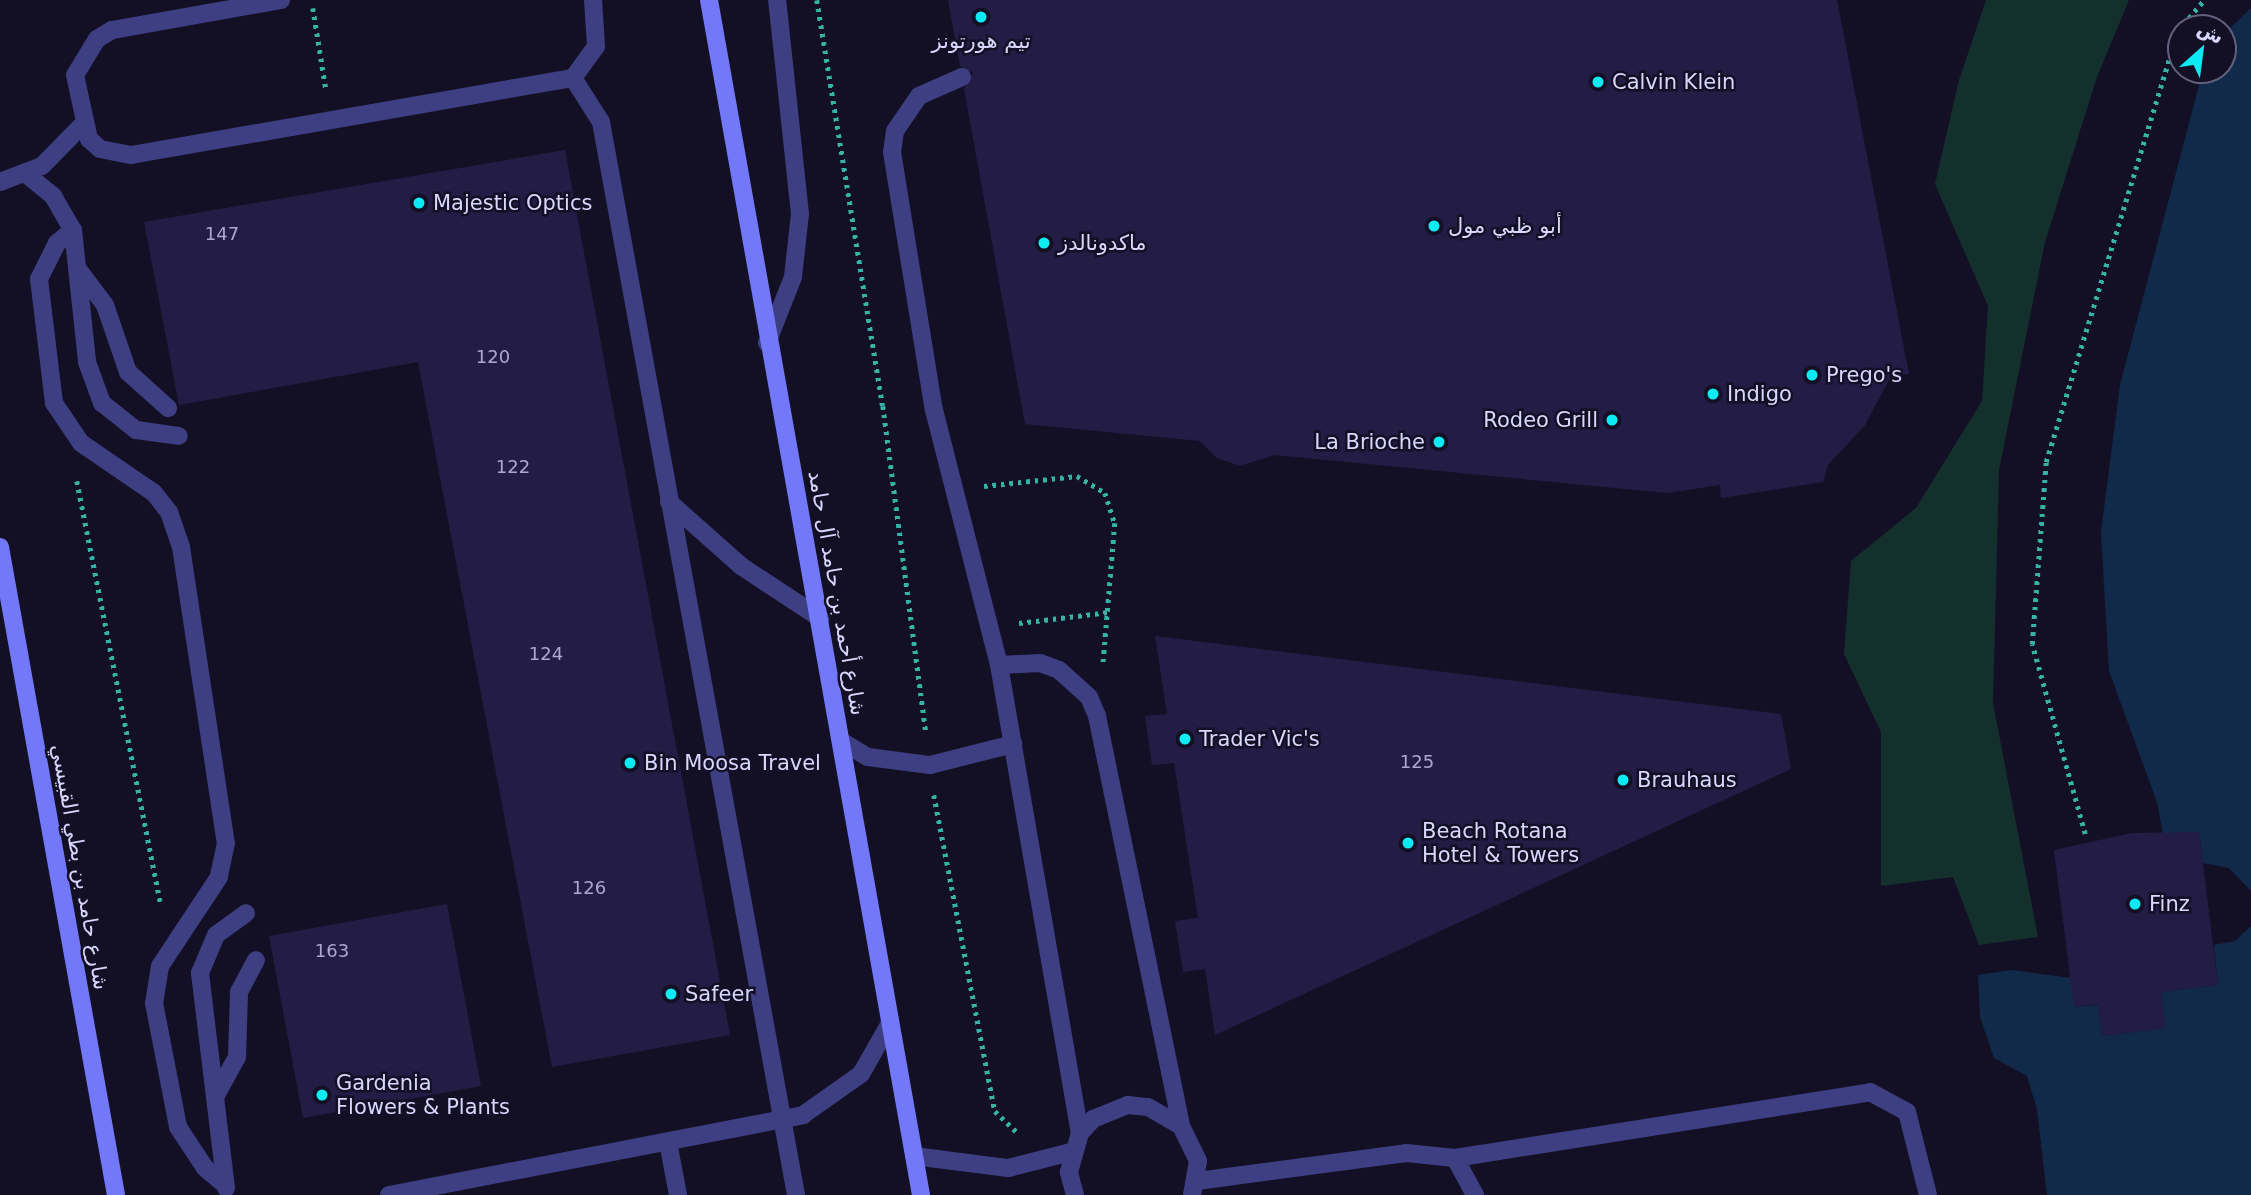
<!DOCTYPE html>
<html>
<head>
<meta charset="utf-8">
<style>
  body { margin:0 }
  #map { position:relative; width:2251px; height:1195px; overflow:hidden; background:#131026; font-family:"DejaVu Sans","Noto Naskh Arabic",sans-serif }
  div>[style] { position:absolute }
  .green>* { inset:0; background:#14302d }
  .water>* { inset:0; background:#112a4a }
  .pier>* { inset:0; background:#131026 }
  .building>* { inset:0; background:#231d46 }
  .path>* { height:4.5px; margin-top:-2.25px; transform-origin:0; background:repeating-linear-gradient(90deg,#35b3a4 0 3.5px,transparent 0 8.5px) }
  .lane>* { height:18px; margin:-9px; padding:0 9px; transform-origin:9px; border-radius:9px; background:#3e3f83 }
  .secondary>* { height:18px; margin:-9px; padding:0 9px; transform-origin:9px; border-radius:9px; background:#7378f9 }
  .dots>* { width:19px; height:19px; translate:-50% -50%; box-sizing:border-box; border:4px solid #131026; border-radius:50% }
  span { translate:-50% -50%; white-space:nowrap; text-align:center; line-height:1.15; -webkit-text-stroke:5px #131026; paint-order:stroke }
  .number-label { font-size:18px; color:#aca8cf }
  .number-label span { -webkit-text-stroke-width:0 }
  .poi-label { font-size:21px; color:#d9d7fd }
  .left { translate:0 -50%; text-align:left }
  .right { translate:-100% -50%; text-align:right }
  .street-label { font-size:21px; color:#d9d7fd }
  .north { position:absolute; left:2167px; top:14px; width:70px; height:70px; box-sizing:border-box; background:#131026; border:2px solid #62607c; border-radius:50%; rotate:28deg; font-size:19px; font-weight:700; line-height:28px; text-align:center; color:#d9d7fd }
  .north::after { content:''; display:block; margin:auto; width:24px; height:32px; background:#0cebf4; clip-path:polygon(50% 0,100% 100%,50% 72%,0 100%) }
</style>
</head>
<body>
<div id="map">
  <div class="green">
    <i style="clip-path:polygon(1986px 0,2129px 0,2097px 77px,2045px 242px,1999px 470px,1993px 703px,2038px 937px,1979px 945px,1953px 877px,1881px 886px,1881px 732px,1844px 654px,1851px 561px,1916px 508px,1982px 401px,1988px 306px,1935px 184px,1959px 80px)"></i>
  </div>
  <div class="water">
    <i style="clip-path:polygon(2251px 8px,2251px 1195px,2047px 1195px,2037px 1109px,2027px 1076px,1994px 1058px,1980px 1017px,1978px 975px,2012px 970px,2101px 982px,2170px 873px,2157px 802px,2109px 671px,2101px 532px,2120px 385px,2203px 70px,2223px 70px,2223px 35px)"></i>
  </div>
  <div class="pier">
    <i style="clip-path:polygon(2199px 832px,2203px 863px,2229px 868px,2251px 891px,2251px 926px,2235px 941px,2214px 945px,2218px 985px,2161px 992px,2165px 1028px,2102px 1036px,2098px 1005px,2074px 1007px)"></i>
  </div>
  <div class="building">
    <i style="clip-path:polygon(948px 0,1837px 0,1909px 374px,1891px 376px,1865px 425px,1828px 465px,1823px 482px,1721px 498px,1720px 485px,1667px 493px,1274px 455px,1240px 466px,1217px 458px,1200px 441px,1025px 424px,964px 89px,973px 73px,960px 66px)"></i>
    <i style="clip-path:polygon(565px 150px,730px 1035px,552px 1067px,418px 362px,179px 405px,144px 222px)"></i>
    <i style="clip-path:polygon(1155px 636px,1781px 714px,1791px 769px,1215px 1035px,1205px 969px,1183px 972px,1175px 921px,1198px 918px,1174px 763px,1152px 765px,1145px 716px,1167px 714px)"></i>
    <i style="clip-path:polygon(2199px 832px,2218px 985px,2161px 992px,2165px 1028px,2102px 1036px,2098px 1004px,2074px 1007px,2054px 850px,2132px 833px)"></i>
    <i style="clip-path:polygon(447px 904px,481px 1086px,303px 1118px,269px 936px)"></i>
  </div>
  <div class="path">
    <i style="left:817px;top:0;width:411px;rotate:80.8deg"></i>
    <i style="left:883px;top:406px;width:331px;rotate:82.5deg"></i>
    <i style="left:313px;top:8px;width:82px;rotate:80.9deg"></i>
    <i style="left:77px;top:481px;width:432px;rotate:78.8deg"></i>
    <i style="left:984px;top:486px;width:94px;rotate:-6.1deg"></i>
    <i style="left:1077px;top:476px;width:33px;rotate:31deg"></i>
    <i style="left:1105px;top:493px;width:32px;rotate:72deg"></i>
    <i style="left:1115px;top:523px;width:144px;rotate:94.8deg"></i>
    <i style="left:1019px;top:623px;width:91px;rotate:-7deg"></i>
    <i style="left:934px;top:795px;width:322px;rotate:79.1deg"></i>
    <i style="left:995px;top:1111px;width:33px;rotate:44deg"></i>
    <i style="left:2085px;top:834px;width:197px;rotate:-105.6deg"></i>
    <i style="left:2032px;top:644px;width:183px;rotate:-85.6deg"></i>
    <i style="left:2046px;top:462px;width:451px;rotate:-73deg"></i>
    <i style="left:2178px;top:31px;width:40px;rotate:-50deg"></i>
  </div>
  <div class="lane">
    <i style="left:281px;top:0;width:172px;rotate:169.9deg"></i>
    <i style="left:112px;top:30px;width:17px;rotate:149deg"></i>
    <i style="left:97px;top:39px;width:42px;rotate:121.4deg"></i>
    <i style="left:75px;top:75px;width:66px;rotate:77.7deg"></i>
    <i style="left:89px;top:139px;width:15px;rotate:42deg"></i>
    <i style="left:100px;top:149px;width:32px;rotate:11deg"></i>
    <i style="left:131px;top:155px;width:449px;rotate:-9.9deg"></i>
    <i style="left:573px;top:78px;width:39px;rotate:-54deg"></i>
    <i style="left:596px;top:46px;width:46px;rotate:-93.7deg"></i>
    <i style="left:962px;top:77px;width:47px;rotate:156.2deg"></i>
    <i style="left:919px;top:96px;width:42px;rotate:124.4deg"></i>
    <i style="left:895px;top:131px;width:21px;rotate:98deg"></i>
    <i style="left:892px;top:152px;width:261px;rotate:80.8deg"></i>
    <i style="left:934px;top:410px;width:263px;rotate:75.7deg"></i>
    <i style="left:999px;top:665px;width:475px;rotate:80.2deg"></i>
    <i style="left:573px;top:78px;width:52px;rotate:57.5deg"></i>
    <i style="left:601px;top:122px;width:1091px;rotate:79.7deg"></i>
    <i style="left:26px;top:174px;width:35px;rotate:39deg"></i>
    <i style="left:53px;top:196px;width:39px;rotate:60deg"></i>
    <i style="left:73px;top:230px;width:133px;rotate:83.9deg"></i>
    <i style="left:87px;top:362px;width:44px;rotate:69.9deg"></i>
    <i style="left:102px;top:403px;width:43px;rotate:38.5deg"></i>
    <i style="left:136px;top:430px;width:43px;rotate:7.9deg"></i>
    <i style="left:0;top:182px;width:45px;rotate:-20.9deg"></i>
    <i style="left:42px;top:166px;width:57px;rotate:-45.7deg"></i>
    <i style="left:73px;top:230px;width:21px;rotate:141deg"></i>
    <i style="left:57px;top:243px;width:40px;rotate:116.6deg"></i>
    <i style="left:39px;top:279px;width:125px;rotate:83.1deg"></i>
    <i style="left:54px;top:403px;width:48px;rotate:56deg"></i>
    <i style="left:81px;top:443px;width:88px;rotate:34.4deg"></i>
    <i style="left:154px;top:493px;width:24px;rotate:52deg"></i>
    <i style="left:169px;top:512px;width:37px;rotate:71deg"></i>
    <i style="left:181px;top:547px;width:299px;rotate:81.4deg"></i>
    <i style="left:226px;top:843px;width:35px;rotate:102deg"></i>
    <i style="left:219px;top:877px;width:107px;rotate:123.5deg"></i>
    <i style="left:160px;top:966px;width:37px;rotate:99deg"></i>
    <i style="left:154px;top:1003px;width:126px;rotate:79deg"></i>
    <i style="left:178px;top:1127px;width:49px;rotate:56.6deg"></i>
    <i style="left:205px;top:1168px;width:26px;rotate:40deg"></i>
    <i style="left:77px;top:268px;width:46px;rotate:52.9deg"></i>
    <i style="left:105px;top:305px;width:71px;rotate:71.1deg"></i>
    <i style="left:128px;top:372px;width:54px;rotate:42deg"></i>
    <i style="left:767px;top:343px;width:71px;rotate:-68.5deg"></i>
    <i style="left:793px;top:277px;width:63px;rotate:-83.7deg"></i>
    <i style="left:800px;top:214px;width:215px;rotate:-96.1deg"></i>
    <i style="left:669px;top:502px;width:96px;rotate:41.6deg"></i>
    <i style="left:741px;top:566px;width:95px;rotate:33.4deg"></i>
    <i style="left:999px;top:665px;width:41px;rotate:-2.8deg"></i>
    <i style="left:1040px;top:663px;width:20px;rotate:20deg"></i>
    <i style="left:1059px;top:670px;width:40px;rotate:42deg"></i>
    <i style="left:1089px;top:697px;width:21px;rotate:67deg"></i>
    <i style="left:1097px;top:716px;width:419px;rotate:78.4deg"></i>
    <i style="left:841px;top:741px;width:31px;rotate:31deg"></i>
    <i style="left:868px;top:757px;width:63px;rotate:7.4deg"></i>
    <i style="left:930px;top:765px;width:86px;rotate:-14.2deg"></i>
    <i style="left:215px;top:1097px;width:46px;rotate:-61.2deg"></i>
    <i style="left:237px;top:1057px;width:65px;rotate:-88.2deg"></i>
    <i style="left:239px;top:992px;width:36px;rotate:-62deg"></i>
    <i style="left:668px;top:1142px;width:54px;rotate:79.3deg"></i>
    <i style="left:914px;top:1156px;width:95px;rotate:7.3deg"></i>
    <i style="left:1008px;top:1168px;width:65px;rotate:-14.3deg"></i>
    <i style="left:1455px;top:1158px;width:420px;rotate:-9deg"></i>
    <i style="left:1870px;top:1092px;width:42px;rotate:28.4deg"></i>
    <i style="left:1907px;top:1112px;width:86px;rotate:75.8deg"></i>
    <i style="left:1197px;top:1181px;width:211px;rotate:-7.6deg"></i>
    <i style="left:1406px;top:1153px;width:49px;rotate:5.8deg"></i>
    <i style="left:1455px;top:1158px;width:42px;rotate:61.6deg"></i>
    <i style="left:226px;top:1188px;width:217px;rotate:-96.9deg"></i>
    <i style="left:200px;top:973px;width:41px;rotate:-67.2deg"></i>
    <i style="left:216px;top:935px;width:37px;rotate:-36deg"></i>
    <i style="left:389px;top:1195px;width:422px;rotate:-10.9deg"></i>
    <i style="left:803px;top:1115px;width:71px;rotate:-35.3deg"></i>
    <i style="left:861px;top:1074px;width:56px;rotate:-60.3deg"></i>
    <i style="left:1075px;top:1195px;width:24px;rotate:-105deg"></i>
    <i style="left:1069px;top:1172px;width:41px;rotate:-74.2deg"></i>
    <i style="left:1080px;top:1133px;width:19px;rotate:-47deg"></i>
    <i style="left:1093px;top:1119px;width:38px;rotate:-22deg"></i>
    <i style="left:1128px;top:1105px;width:20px;rotate:6deg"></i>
    <i style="left:1148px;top:1107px;width:38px;rotate:30deg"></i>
    <i style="left:1181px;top:1126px;width:39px;rotate:64deg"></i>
    <i style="left:1198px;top:1161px;width:35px;rotate:100deg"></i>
  </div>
  <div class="secondary">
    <i style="left:709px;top:0;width:1214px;rotate:79.94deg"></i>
    <i style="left:0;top:547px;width:658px;rotate:79.85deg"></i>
  </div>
  <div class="dots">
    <i style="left:981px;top:17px;background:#0cebf4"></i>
    <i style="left:1598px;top:82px;background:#0cebf4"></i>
    <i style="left:419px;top:203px;background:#0cebf4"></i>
    <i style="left:1434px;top:226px;background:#0cebf4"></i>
    <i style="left:1044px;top:243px;background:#0cebf4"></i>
    <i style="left:1812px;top:375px;background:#0cebf4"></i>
    <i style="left:1713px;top:394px;background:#0cebf4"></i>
    <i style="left:1612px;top:420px;background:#0cebf4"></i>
    <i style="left:1439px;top:442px;background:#0cebf4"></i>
    <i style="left:1185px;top:739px;background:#0cebf4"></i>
    <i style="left:630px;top:763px;background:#0cebf4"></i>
    <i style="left:1623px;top:780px;background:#0cebf4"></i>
    <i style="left:1408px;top:843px;background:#0cebf4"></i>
    <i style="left:2135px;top:904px;background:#0cebf4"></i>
    <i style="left:671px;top:994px;background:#0cebf4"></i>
    <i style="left:322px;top:1095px;background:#0cebf4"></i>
  </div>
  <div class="number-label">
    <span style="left:222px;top:234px">147</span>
    <span style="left:493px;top:357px">120</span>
    <span style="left:513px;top:467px">122</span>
    <span style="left:546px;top:654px">124</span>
    <span style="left:1417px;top:762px">125</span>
    <span style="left:589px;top:888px">126</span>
    <span style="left:332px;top:951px">163</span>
  </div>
  <div class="poi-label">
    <span style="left:981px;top:41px">تيم هورتونز</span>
    <span class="left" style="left:1612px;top:82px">Calvin Klein</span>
    <span class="left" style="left:433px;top:203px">Majestic Optics</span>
    <span class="left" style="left:1448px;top:226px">أبو ظبي مول</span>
    <span class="left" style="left:1058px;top:243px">ماكدونالدز</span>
    <span class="left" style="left:1826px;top:375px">Prego's</span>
    <span class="left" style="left:1727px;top:394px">Indigo</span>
    <span class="right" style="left:1598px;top:420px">Rodeo Grill</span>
    <span class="right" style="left:1425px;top:442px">La Brioche</span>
    <span class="left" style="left:1199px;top:739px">Trader Vic's</span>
    <span class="left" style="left:644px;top:763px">Bin Moosa Travel</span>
    <span class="left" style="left:1637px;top:780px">Brauhaus</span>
    <span class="left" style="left:1422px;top:843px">Beach Rotana<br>Hotel &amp; Towers</span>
    <span class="left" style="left:2149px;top:904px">Finz</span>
    <span class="left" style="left:685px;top:994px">Safeer</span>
    <span class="left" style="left:336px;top:1095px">Gardenia<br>Flowers &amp; Plants</span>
  </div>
  <div class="street-label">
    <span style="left:837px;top:593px;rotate:80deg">شارع أحمد بن حامد آل حامد</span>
    <span style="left:80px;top:867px;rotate:80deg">شارع حامد بن بطي القبيسي</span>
  </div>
  <div class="north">ش</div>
</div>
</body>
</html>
